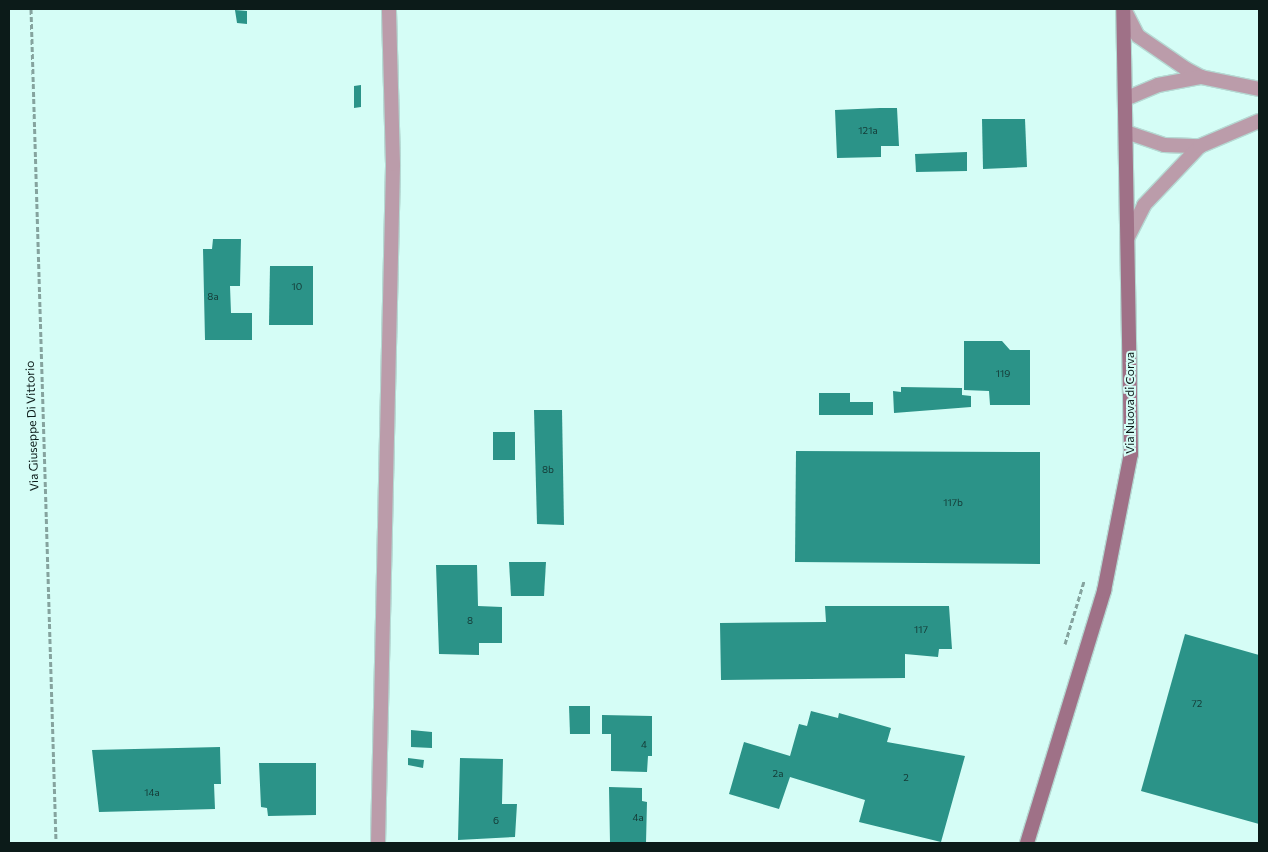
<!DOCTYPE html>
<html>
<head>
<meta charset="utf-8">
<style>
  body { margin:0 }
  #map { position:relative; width:1268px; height:852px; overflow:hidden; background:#d5fdf6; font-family:Commissioner,sans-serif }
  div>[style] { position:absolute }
  .building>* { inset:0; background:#2b9388 }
  .path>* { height:3px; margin-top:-1.5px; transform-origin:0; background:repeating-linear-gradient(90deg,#85a39e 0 5px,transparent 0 7.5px) }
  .roads { filter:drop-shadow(1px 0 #b5d9d3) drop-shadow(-1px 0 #b5d9d3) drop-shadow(0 1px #b5d9d3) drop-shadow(0 -1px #b5d9d3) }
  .minor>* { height:14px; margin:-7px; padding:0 7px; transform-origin:7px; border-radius:7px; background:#bb9caa }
  .secondary>* { height:14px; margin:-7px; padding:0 7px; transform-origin:7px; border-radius:7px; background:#9f7187 }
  span { translate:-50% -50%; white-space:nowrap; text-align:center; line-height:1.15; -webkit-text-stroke:4px #d5fdf6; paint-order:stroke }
  .number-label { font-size:10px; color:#143935 }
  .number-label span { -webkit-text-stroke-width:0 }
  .street-label { font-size:12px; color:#0c1b19 }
  .frame { position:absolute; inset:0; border:10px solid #0c1b19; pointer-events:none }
</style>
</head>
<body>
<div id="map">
  <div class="building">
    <i style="clip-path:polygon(235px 10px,247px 11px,247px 24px,237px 23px)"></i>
    <i style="clip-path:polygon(361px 85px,361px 107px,354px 108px,354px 86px)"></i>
    <i style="clip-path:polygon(880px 108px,897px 108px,899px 146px,881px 146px,881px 157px,837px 158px,835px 110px)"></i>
    <i style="clip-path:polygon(982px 119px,1025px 119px,1027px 167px,983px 169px)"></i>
    <i style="clip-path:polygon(967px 152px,967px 171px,916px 172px,915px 154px)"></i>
    <i style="clip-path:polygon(213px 239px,241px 239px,240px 286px,230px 286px,231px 313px,252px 313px,252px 340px,205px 340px,203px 249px,212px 249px)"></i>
    <i style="clip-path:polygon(270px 266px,313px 266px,313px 325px,269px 325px)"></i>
    <i style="clip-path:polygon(964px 341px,1002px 341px,1010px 350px,1030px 350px,1030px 405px,990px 405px,989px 391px,964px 390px)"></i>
    <i style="clip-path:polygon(901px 387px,962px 388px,962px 395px,971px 396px,971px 407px,894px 413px,893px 391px,901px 392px)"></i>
    <i style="clip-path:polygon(819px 393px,850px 393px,850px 402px,873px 402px,873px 415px,819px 415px)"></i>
    <i style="clip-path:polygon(534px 410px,562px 410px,564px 525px,537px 524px)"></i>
    <i style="clip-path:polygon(493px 432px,515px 432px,515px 460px,493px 460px)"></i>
    <i style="clip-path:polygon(796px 451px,1040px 452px,1040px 564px,795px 562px)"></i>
    <i style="clip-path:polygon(509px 562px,546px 562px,544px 596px,511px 596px)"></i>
    <i style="clip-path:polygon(436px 565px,477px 565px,478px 606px,502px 607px,502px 643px,479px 643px,479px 655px,439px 654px)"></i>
    <i style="clip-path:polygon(825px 606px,949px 606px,952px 649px,939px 649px,938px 657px,905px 654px,905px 678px,721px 680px,720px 623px,826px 622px)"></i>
    <i style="clip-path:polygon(1185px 634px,1259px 655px,1259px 824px,1141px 791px)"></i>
    <i style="clip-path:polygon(569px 706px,590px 706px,590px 734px,570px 734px)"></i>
    <i style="clip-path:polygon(811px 711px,838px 718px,839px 713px,891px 728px,887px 742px,965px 756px,941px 842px,859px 822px,865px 800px,790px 777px,779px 809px,729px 794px,744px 742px,790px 756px,799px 724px,807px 726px)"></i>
    <i style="clip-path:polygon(602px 715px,652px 716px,652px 756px,648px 756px,647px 772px,611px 771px,611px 734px,602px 734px)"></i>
    <i style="clip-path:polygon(411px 730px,432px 732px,432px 748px,411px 747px)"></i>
    <i style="clip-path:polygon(220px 747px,221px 784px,214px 784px,215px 809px,99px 812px,92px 750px)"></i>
    <i style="clip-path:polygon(408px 758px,424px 760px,423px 768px,408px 765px)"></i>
    <i style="clip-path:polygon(460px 758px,503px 759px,502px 804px,517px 804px,515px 837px,458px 840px)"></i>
    <i style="clip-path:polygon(259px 763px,316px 763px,316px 815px,268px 816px,267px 808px,261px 807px)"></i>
    <i style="clip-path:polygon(609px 787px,642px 788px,642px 801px,647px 802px,646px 843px,610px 843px)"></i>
  </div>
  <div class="path">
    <i style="left:31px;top:9px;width:834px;rotate:88.28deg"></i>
    <i style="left:1065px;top:644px;width:66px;rotate:-73.2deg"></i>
  </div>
  <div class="roads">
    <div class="minor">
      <i style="left:1124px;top:9px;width:30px;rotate:63deg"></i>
      <i style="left:1138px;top:36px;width:58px;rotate:34.5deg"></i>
      <i style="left:1186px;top:69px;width:17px;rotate:28deg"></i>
      <i style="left:1201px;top:77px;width:59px;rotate:11.7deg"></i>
      <i style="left:1125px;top:99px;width:36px;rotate:-23deg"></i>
      <i style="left:1158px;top:85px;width:44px;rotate:-10.5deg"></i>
      <i style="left:1126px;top:132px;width:40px;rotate:18.9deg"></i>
      <i style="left:1164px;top:145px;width:36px;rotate:2deg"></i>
      <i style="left:1128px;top:237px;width:36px;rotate:-63deg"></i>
      <i style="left:1144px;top:205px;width:81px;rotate:-46.5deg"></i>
      <i style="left:1200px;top:146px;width:64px;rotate:-23deg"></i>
      <i style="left:378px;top:843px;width:679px;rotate:-88.73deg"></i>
      <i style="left:393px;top:164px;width:155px;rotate:-91.5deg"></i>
    </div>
    <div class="secondary">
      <i style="left:1027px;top:843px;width:264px;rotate:-73deg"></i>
      <i style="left:1104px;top:591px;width:140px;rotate:-78.9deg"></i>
      <i style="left:1131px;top:454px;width:445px;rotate:-91deg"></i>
    </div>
  </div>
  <div class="number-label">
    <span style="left:868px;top:131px">121a</span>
    <span style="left:297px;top:287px">10</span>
    <span style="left:213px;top:297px">8a</span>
    <span style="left:1003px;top:374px">119</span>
    <span style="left:548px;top:470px">8b</span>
    <span style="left:953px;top:503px">117b</span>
    <span style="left:470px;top:621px">8</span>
    <span style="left:921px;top:630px">117</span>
    <span style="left:1197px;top:704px">72</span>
    <span style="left:644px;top:745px">4</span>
    <span style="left:778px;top:774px">2a</span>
    <span style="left:906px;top:778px">2</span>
    <span style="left:152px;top:793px">14a</span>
    <span style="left:638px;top:818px">4a</span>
    <span style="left:496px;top:821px">6</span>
  </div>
  <div class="street-label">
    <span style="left:1130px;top:403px;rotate:-90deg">Via Nuova di Corva</span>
    <span style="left:32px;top:426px;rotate:-92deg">Via Giuseppe Di Vittorio</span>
  </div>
  <div class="frame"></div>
</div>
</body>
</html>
